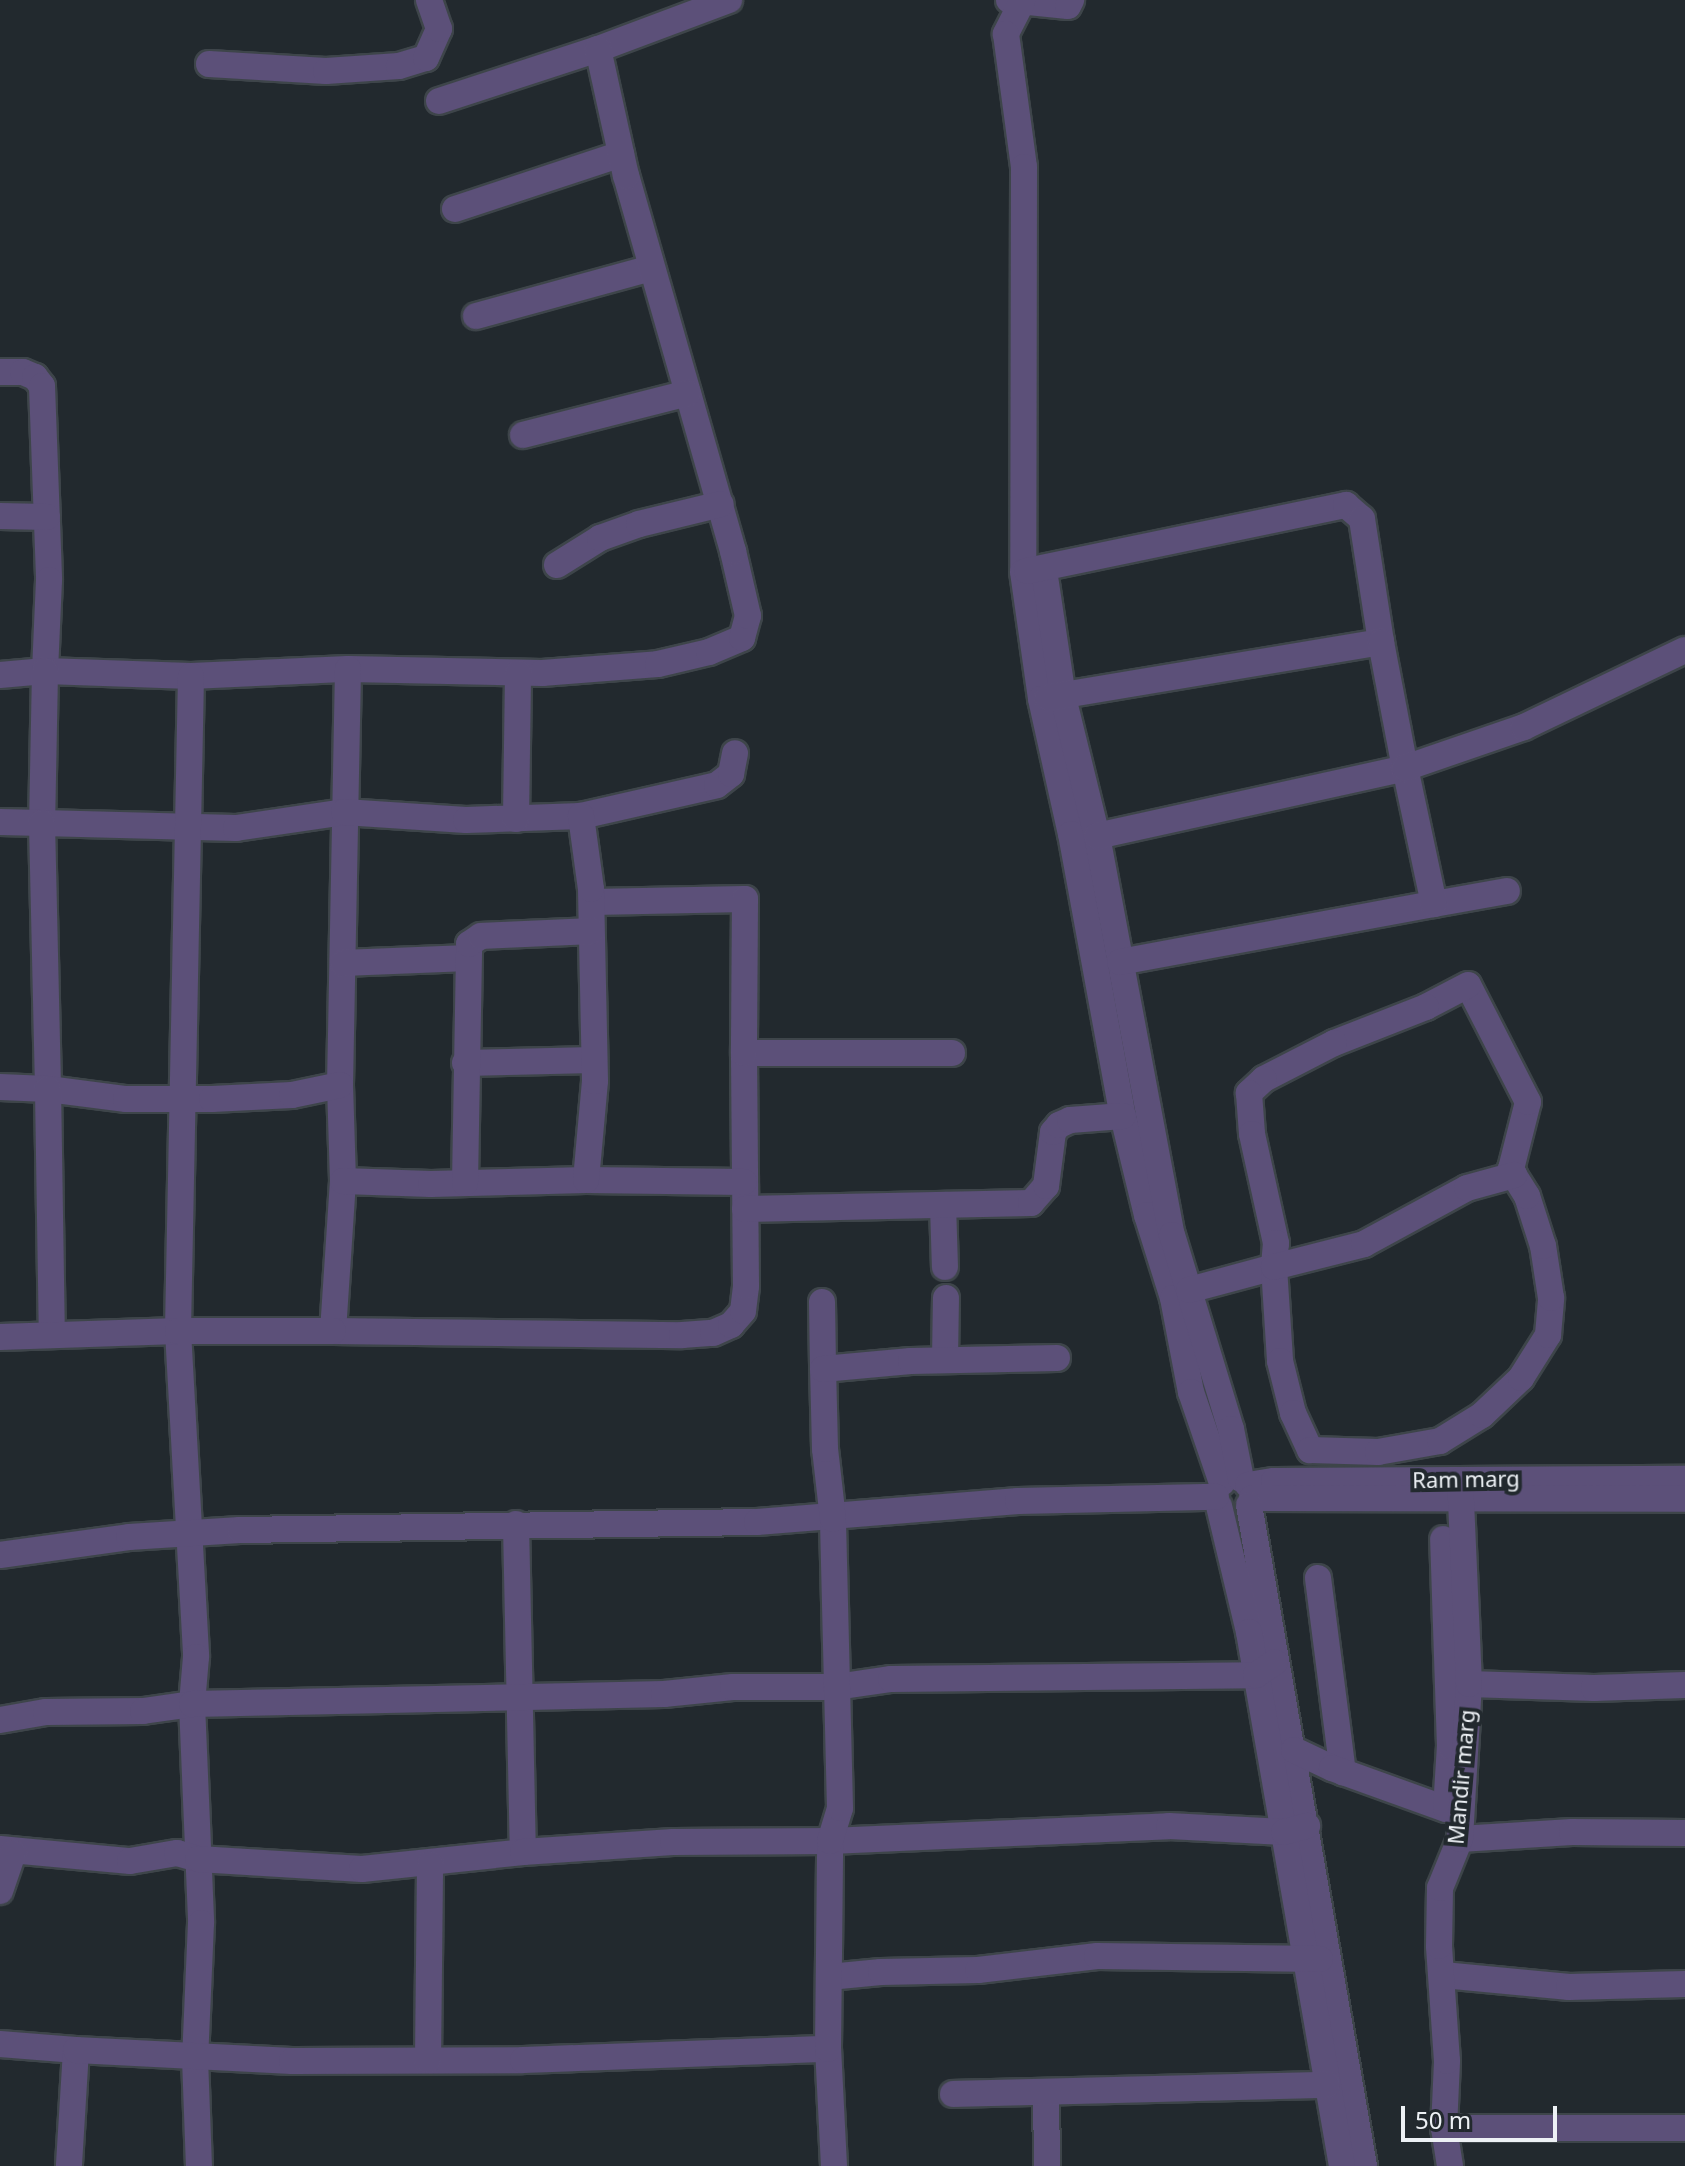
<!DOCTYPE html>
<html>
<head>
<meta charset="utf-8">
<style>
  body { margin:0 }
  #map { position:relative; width:1685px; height:2166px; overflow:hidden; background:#22292e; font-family:"Noto Sans",sans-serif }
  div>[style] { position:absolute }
  .roads { filter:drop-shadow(2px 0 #3e454a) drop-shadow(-2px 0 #3e454a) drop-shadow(0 2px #3e454a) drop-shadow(0 -2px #3e454a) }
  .minor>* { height:26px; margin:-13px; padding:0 13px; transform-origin:13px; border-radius:13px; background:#5c5079 }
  span { translate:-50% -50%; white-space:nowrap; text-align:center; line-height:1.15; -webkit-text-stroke:8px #22292e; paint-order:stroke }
  .street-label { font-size:22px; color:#edf1f5 }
  .scale { position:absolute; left:1401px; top:2106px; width:156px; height:36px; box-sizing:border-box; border:4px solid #edf1f5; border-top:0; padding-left:10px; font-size:24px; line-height:28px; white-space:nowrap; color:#edf1f5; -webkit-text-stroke:6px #22292e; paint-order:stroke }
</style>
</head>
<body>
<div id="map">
  <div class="roads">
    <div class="minor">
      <i style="left:1009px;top:0;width:59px;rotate:5.8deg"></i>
      <i style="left:1068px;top:6px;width:7px;rotate:-63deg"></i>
      <i style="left:1022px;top:2px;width:36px;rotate:117deg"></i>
      <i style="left:1006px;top:34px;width:134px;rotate:82.3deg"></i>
      <i style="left:1024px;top:167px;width:405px;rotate:90.1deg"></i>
      <i style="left:1023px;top:572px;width:128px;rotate:81.9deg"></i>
      <i style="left:1041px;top:699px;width:138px;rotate:77.5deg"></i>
      <i style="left:1071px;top:834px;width:287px;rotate:79.6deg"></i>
      <i style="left:1123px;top:1116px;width:102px;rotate:76.4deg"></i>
      <i style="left:1147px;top:1215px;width:87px;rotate:72.6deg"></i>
      <i style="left:1173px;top:1298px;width:96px;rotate:79.2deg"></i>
      <i style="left:1191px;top:1392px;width:96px;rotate:71.2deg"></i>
      <i style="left:209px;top:64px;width:117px;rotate:3.4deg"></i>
      <i style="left:326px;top:71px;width:73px;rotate:-3.9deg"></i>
      <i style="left:399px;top:66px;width:28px;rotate:-17deg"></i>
      <i style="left:426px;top:58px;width:32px;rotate:-66deg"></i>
      <i style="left:439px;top:29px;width:31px;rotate:-109deg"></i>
      <i style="left:439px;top:101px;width:167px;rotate:-18.1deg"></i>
      <i style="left:598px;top:49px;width:140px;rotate:-20.5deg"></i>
      <i style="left:455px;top:209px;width:175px;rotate:-18.3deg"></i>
      <i style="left:476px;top:316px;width:182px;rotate:-15.3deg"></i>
      <i style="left:0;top:372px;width:23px"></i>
      <i style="left:23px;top:372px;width:13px;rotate:23deg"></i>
      <i style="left:35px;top:377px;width:11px;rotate:52deg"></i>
      <i style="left:42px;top:386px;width:194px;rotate:87.9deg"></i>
      <i style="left:49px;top:580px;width:91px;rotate:92.5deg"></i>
      <i style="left:45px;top:671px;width:146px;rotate:2deg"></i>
      <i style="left:191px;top:676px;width:157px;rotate:-2.6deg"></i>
      <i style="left:348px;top:669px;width:194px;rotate:1.2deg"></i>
      <i style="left:542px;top:673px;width:116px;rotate:-4.4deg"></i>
      <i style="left:658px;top:664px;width:52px;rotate:-13.2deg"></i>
      <i style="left:709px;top:652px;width:36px;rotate:-23deg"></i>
      <i style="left:742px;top:638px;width:23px;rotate:-75deg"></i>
      <i style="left:748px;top:616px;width:67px;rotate:-103deg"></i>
      <i style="left:733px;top:551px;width:390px;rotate:-105.9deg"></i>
      <i style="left:626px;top:176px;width:130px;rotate:-102.4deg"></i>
      <i style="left:523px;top:435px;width:170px;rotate:-14.3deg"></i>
      <i style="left:0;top:516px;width:47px;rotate:1.2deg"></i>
      <i style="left:557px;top:565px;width:51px;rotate:-32.1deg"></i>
      <i style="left:600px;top:538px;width:41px;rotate:-19.7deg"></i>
      <i style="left:639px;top:524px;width:84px;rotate:-13.7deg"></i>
      <i style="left:1044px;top:570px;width:128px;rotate:81.5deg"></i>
      <i style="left:1063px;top:697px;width:143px;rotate:76.3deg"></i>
      <i style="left:1097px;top:836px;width:406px;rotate:79.4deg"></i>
      <i style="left:1172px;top:1235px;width:203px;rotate:73.1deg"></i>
      <i style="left:1231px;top:1429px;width:51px;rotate:78.7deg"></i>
      <i style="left:1027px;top:571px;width:326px;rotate:-11.7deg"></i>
      <i style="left:1346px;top:505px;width:21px;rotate:41deg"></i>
      <i style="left:1362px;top:519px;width:124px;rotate:81.2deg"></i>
      <i style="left:1381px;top:642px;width:338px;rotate:170.5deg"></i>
      <i style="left:348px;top:669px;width:416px;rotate:91.1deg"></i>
      <i style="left:340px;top:1085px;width:96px;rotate:88.2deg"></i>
      <i style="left:343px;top:1181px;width:150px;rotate:93.8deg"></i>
      <i style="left:333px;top:1331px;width:349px;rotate:0.7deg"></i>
      <i style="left:682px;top:1335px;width:31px;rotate:-4deg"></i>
      <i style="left:713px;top:1333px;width:20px;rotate:-24deg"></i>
      <i style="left:731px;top:1325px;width:18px;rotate:-49deg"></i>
      <i style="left:743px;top:1311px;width:25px;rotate:-83deg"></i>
      <i style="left:746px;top:1286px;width:233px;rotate:-90.5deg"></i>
      <i style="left:744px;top:1053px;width:208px"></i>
      <i style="left:0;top:675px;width:45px;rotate:-5.1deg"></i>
      <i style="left:45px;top:671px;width:152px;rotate:91.1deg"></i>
      <i style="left:42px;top:823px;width:194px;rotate:1.5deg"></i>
      <i style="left:236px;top:828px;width:109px;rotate:-8.4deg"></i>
      <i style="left:344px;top:812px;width:122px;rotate:3.8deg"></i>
      <i style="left:466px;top:820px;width:115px;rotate:-2deg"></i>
      <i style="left:581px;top:816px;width:139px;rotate:-12.8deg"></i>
      <i style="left:717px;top:785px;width:18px;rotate:-38deg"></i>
      <i style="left:731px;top:774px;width:21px;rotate:-79deg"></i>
      <i style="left:191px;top:676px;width:655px;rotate:91.14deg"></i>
      <i style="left:178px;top:1331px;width:326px;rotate:86.8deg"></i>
      <i style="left:196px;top:1657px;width:47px;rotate:94.9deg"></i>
      <i style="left:192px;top:1704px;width:219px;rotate:87.6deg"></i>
      <i style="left:201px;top:1923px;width:135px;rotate:92.5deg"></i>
      <i style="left:195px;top:2058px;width:108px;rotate:87.9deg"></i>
      <i style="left:516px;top:819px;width:146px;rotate:-89.2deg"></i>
      <i style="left:0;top:822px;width:42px;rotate:1.4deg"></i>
      <i style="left:42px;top:823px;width:266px;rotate:88.7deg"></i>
      <i style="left:48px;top:1089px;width:79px;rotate:7.3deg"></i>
      <i style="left:126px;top:1099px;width:86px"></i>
      <i style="left:212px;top:1099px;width:80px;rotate:-2.9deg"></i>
      <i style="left:292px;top:1095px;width:49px;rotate:-11.8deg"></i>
      <i style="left:1097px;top:836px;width:315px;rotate:-12.4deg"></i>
      <i style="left:1405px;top:768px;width:128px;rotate:-100.8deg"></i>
      <i style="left:592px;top:902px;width:153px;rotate:-1.1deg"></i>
      <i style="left:745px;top:899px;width:154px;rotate:90.4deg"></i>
      <i style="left:1434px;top:904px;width:74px;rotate:-10.1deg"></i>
      <i style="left:1120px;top:962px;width:319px;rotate:-10.5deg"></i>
      <i style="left:1434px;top:904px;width:139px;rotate:-102deg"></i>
      <i style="left:1405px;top:768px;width:126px;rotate:-19deg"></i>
      <i style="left:1524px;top:727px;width:178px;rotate:-25.6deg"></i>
      <i style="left:343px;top:963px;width:125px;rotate:-2.3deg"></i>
      <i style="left:465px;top:1063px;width:129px;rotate:-1.3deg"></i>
      <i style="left:0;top:1087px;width:48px;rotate:2.4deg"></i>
      <i style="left:48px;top:1089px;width:246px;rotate:89.1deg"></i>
      <i style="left:586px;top:1180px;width:158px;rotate:0.7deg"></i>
      <i style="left:343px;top:1181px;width:88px;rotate:2deg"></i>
      <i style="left:431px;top:1184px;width:155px;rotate:-1.5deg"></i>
      <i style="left:586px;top:1180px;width:99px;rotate:-84.8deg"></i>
      <i style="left:595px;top:1081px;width:192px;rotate:-91.2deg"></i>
      <i style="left:591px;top:889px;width:74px;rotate:-97.8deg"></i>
      <i style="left:465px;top:1183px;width:239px;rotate:-89deg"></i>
      <i style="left:469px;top:944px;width:14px;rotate:-34deg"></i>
      <i style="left:481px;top:936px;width:110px;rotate:-2.6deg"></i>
      <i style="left:943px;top:1205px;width:62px;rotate:88.2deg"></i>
      <i style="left:745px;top:1209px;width:286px;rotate:-1.2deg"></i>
      <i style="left:1031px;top:1203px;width:23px;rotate:-49deg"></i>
      <i style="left:1046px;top:1186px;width:54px;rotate:-82.6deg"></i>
      <i style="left:1053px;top:1132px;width:9px;rotate:-49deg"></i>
      <i style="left:1059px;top:1125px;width:12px;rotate:-24deg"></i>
      <i style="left:1070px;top:1120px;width:53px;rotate:-4.3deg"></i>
      <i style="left:1189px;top:1290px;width:88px;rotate:-15.1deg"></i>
      <i style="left:1274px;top:1267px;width:94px;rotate:86.3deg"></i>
      <i style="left:1280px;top:1361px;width:54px;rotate:76deg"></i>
      <i style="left:1293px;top:1413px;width:41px;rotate:65.3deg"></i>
      <i style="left:1310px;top:1450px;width:68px;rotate:1.7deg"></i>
      <i style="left:1378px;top:1452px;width:63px;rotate:-10.1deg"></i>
      <i style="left:1440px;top:1441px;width:49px;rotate:-31.8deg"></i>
      <i style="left:1482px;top:1415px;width:54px;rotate:-43.5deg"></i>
      <i style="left:1521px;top:1378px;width:51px;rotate:-57.9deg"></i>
      <i style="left:1548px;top:1335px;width:37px;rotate:-85deg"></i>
      <i style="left:1551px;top:1298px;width:53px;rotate:-98.7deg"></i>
      <i style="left:1543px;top:1246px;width:52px;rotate:-107.7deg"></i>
      <i style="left:1527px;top:1196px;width:25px;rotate:-122deg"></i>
      <i style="left:1514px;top:1175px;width:7px;rotate:-117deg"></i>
      <i style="left:1511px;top:1169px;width:69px;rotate:-75.8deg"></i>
      <i style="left:1528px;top:1102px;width:131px;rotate:-117.1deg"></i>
      <i style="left:1468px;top:985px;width:47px;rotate:152.4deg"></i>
      <i style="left:1426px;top:1007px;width:99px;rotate:158.6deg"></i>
      <i style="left:1334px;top:1043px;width:79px;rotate:152.8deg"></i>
      <i style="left:1264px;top:1079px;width:21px;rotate:137deg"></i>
      <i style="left:1249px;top:1093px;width:41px;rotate:85.8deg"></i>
      <i style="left:1252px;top:1134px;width:112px;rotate:77.6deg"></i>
      <i style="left:1276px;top:1243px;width:24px;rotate:95deg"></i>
      <i style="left:1274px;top:1267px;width:93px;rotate:-14.3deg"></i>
      <i style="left:1364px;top:1244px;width:117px;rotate:-28.5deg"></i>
      <i style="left:1467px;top:1188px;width:49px;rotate:-15.5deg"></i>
      <i style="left:822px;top:1302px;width:67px;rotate:89.1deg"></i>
      <i style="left:0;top:1337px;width:178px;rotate:-1.9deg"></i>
      <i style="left:178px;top:1331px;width:155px"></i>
      <i style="left:945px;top:1360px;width:62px;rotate:-89.1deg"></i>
      <i style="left:1248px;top:1485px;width:26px;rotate:-9deg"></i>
      <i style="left:1274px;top:1481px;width:411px;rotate:-0.3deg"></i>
      <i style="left:1252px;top:1498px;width:433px;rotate:0.1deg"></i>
      <i style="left:1249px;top:1505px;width:671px;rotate:80.13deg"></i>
      <i style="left:1219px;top:1506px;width:130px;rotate:76.6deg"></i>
      <i style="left:1249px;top:1632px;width:542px;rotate:80.12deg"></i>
      <i style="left:516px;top:1524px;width:328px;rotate:88.8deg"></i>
      <i style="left:0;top:1555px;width:130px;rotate:-7.9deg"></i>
      <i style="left:129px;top:1537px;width:111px;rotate:-3.6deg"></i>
      <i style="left:240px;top:1530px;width:517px;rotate:-0.89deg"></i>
      <i style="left:757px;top:1522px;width:262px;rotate:-4.6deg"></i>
      <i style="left:1018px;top:1501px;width:198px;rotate:-1.2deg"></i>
      <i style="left:1318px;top:1578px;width:196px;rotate:82.7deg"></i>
      <i style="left:1469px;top:1684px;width:125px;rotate:1.8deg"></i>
      <i style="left:1594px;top:1688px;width:91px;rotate:-1.9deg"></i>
      <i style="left:0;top:1720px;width:47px;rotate:-9.9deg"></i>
      <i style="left:46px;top:1712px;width:97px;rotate:-0.6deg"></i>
      <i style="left:143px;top:1711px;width:49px;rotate:-8.1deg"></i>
      <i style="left:192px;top:1704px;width:472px;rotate:-1.2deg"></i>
      <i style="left:664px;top:1694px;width:69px;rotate:-5.8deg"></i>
      <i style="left:733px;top:1687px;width:103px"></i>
      <i style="left:836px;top:1687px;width:56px;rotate:-8.3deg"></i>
      <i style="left:891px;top:1679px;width:365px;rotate:-0.6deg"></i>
      <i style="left:1256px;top:1675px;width:23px;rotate:-34deg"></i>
      <i style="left:1294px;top:1750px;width:42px;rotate:25.3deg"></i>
      <i style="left:1332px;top:1768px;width:121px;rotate:19.8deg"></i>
      <i style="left:1446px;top:1809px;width:63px;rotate:-86.4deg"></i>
      <i style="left:1450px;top:1746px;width:207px;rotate:-91.9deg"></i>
      <i style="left:1460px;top:1839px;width:112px;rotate:-3.6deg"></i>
      <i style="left:1572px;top:1832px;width:113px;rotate:0.5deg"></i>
      <i style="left:0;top:1849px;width:131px;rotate:5.3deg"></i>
      <i style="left:130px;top:1861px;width:48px;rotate:-9.7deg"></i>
      <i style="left:177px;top:1853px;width:22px;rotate:16deg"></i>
      <i style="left:198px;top:1859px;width:164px;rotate:3.5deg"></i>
      <i style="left:362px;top:1869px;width:162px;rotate:-6deg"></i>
      <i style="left:523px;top:1852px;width:150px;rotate:-3.8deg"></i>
      <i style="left:673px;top:1842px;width:157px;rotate:-0.4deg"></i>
      <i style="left:830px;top:1841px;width:339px;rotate:-2.5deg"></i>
      <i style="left:1169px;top:1826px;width:115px;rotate:3deg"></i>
      <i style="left:1284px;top:1832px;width:24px;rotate:-15deg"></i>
      <i style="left:0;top:1891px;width:40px;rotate:-71.1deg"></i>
      <i style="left:1443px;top:1975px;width:127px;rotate:5.4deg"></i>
      <i style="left:1569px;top:1987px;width:116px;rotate:-1.5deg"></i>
      <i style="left:829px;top:1977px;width:52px;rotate:-5.5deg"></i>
      <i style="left:881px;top:1972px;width:97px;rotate:-1.2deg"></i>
      <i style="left:978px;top:1970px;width:120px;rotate:-6.7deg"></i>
      <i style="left:1097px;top:1956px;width:223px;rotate:0.8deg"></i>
      <i style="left:0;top:2044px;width:76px;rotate:4.5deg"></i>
      <i style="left:76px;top:2050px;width:116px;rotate:93.5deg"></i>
      <i style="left:76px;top:2050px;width:216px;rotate:2.9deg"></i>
      <i style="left:292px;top:2061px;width:231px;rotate:-0.2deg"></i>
      <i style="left:523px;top:2060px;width:305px;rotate:-2.1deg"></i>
      <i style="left:428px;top:2060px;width:196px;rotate:-89.4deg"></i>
      <i style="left:1046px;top:2093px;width:73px;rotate:89.2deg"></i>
      <i style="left:953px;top:2094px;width:374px;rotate:-1.4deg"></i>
      <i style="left:1444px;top:2128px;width:241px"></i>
      <i style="left:834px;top:2166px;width:117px;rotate:-92.9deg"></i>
      <i style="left:828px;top:2049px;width:208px;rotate:-89.4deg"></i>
      <i style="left:830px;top:1841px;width:34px;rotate:-73deg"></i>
      <i style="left:840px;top:1808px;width:289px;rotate:-91.4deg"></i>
      <i style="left:833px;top:1519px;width:70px;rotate:-96.5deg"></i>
      <i style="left:825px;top:1449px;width:80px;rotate:-91.4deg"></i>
      <i style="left:823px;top:1369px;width:88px;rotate:-5.2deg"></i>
      <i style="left:911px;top:1361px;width:146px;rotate:-1.2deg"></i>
      <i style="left:1450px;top:2166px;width:38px;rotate:-99deg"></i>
      <i style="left:1444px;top:2128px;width:67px;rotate:-87.4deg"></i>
      <i style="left:1447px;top:2061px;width:115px;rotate:-94deg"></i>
      <i style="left:1439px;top:1946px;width:58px;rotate:-89deg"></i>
      <i style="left:1440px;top:1888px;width:53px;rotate:-67.8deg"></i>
      <i style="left:1460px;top:1839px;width:155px;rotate:-86.7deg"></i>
      <i style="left:1469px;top:1684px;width:204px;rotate:-92.5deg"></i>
    </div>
  </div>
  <div class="street-label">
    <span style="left:1466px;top:1479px;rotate:-1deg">Ram marg</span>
    <span style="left:1461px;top:1777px;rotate:-85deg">Mandir marg</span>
  </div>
  <div class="scale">50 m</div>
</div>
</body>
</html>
